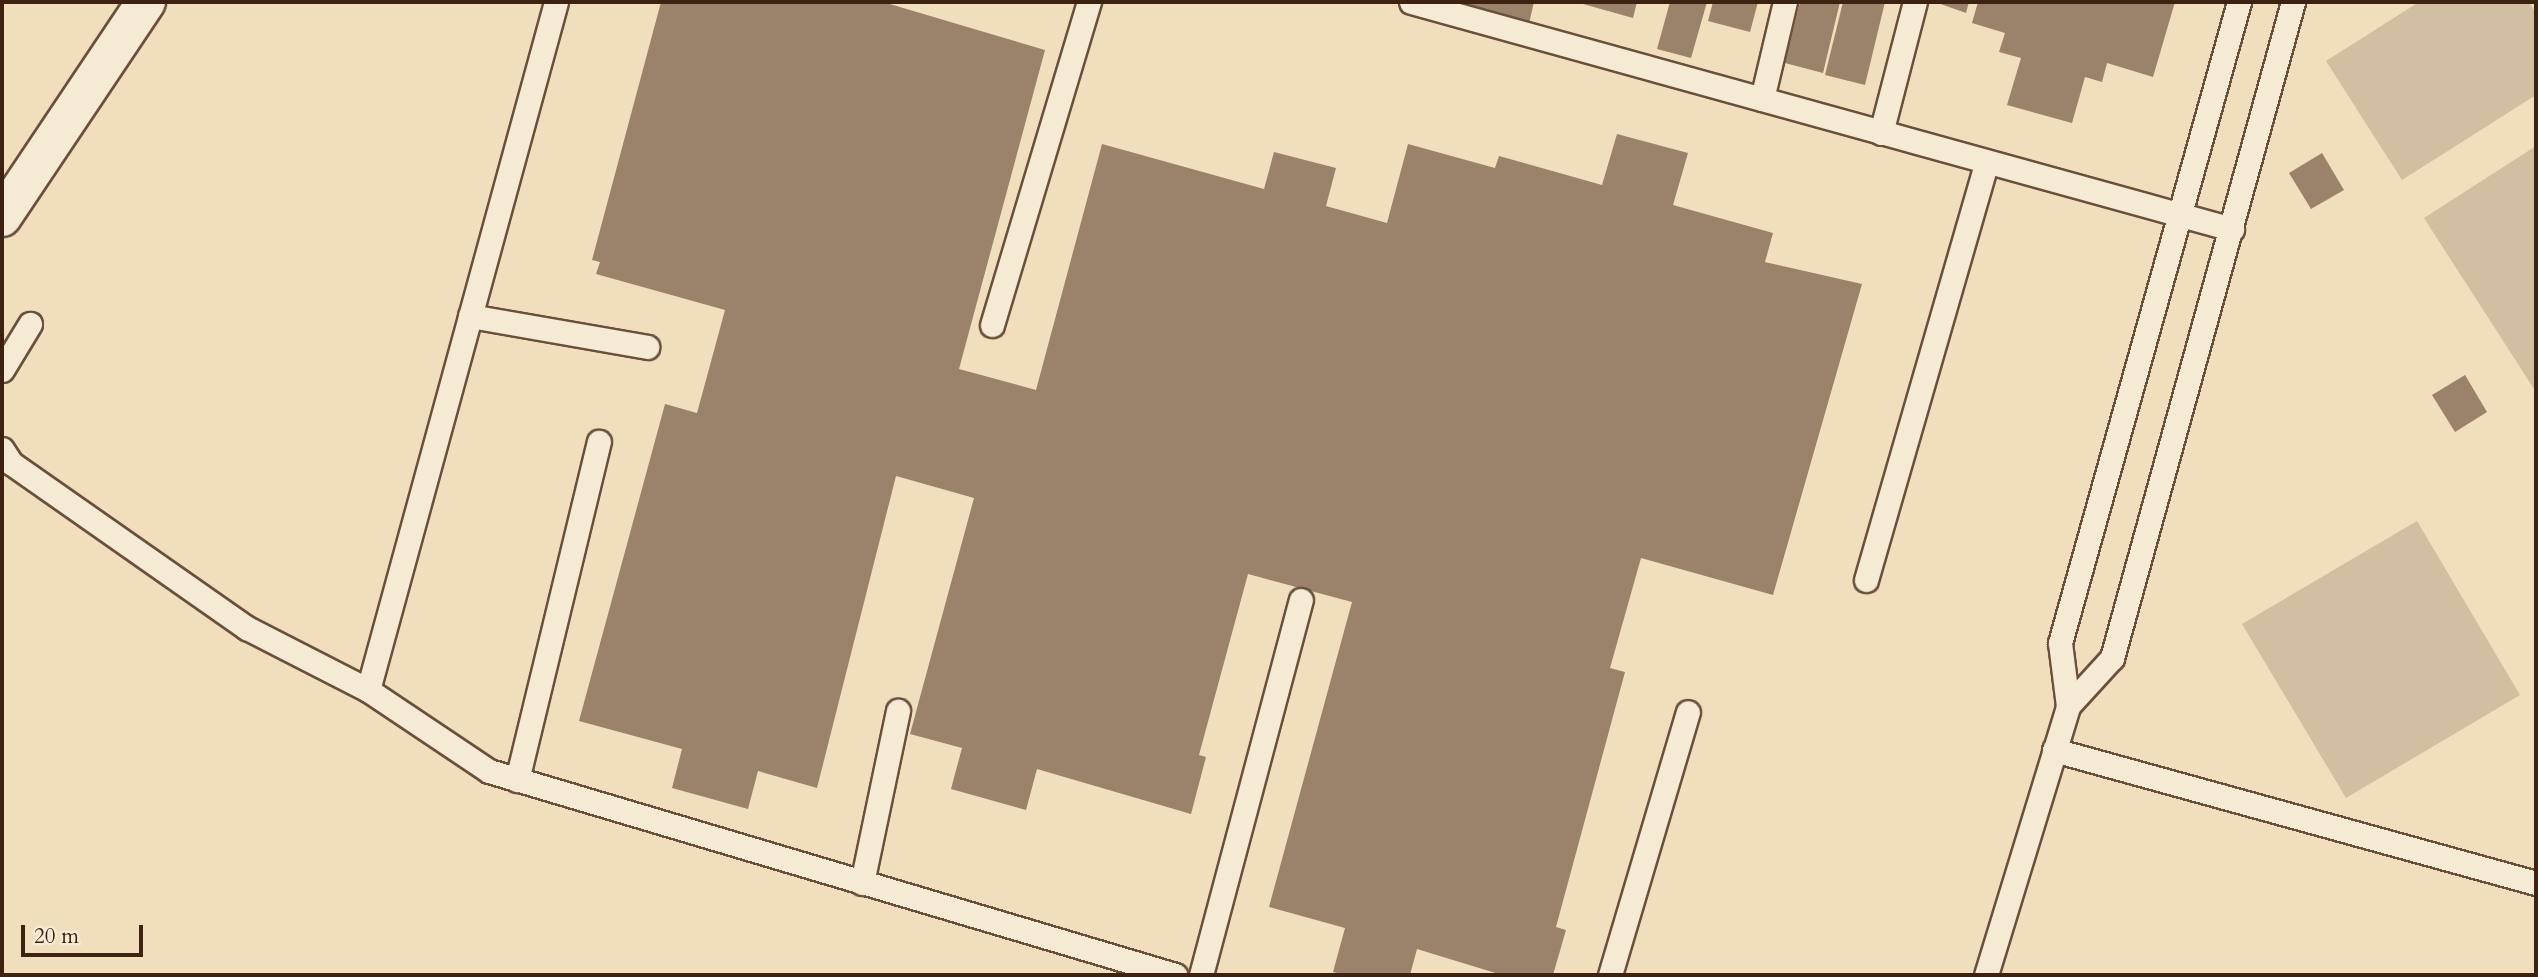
<!DOCTYPE html>
<html>
<head>
<meta charset="utf-8">
<style>
  body { margin:0 }
  #map { position:relative; width:2538px; height:977px; overflow:hidden; background:#f0debd; font-family:Cardo,serif }
  div>[style] { position:absolute }
  .green>* { inset:0; background:#d2bea0 }
  .building>* { inset:0; background:#9a836a }
  .roads { filter:drop-shadow(2px 0 #6a503c) drop-shadow(-2px 0 #6a503c) drop-shadow(0 2px #6a503c) drop-shadow(0 -2px #6a503c) }
  .lane>* { height:23px; margin:-11.5px; padding:0 11.5px; transform-origin:11.5px; border-radius:11.5px; background:#f5ead4 }
  .street>* { height:38px; margin:-19px; padding:0 19px; transform-origin:19px; border-radius:19px; background:#f5ead4 }
  span { translate:-50% -50%; white-space:nowrap; text-align:center; line-height:1.15; -webkit-text-stroke:5px #f5ead4; paint-order:stroke }
  .frame { position:absolute; inset:0; border:4px solid #3d2111; pointer-events:none }
  .scale { position:absolute; left:21px; top:925px; width:122px; height:32px; box-sizing:border-box; border:4px solid #3d2111; border-top:0; padding-left:9px; font-size:21px; line-height:24px; white-space:nowrap; color:#3d2111; -webkit-text-stroke:5px #f5ead4; paint-order:stroke }
</style>
</head>
<body>
<div id="map">
  <div class="green">
    <i style="clip-path:polygon(2419px 2px,2529px 2px,2536px 13px,2536px 95px,2402px 180px,2326px 61px)"></i>
    <i style="clip-path:polygon(2536px 146px,2536px 392px,2424px 218px)"></i>
    <i style="clip-path:polygon(2417px 521px,2520px 695px,2346px 798px,2242px 624px)"></i>
  </div>
  <div class="building">
    <i style="clip-path:polygon(661px 2px,883px 2px,1045px 50px,959px 369px,1036px 390px,1102px 144px,1264px 189px,1274px 152px,1336px 168px,1326px 206px,1387px 223px,1408px 144px,1495px 168px,1499px 156px,1602px 185px,1617px 134px,1688px 153px,1673px 205px,1773px 233px,1765px 262px,1862px 284px,1773px 595px,1641px 558px,1610px 668px,1625px 672px,1556px 927px,1566px 930px,1553px 975px,1502px 975px,1417px 949px,1410px 975px,1346px 975px,1333px 972px,1345px 928px,1269px 907px,1352px 602px,1248px 574px,1199px 755px,1206px 757px,1191px 814px,1037px 769px,1026px 810px,951px 789px,962px 748px,910px 734px,974px 498px,896px 476px,817px 788px,758px 771px,748px 809px,672px 788px,682px 749px,579px 721px,665px 404px,697px 413px,725px 310px,596px 274px,600px 262px,592px 260px)"></i>
    <i style="clip-path:polygon(1461px 2px,1534px 2px,1527px 32px,1458px 14px)"></i>
    <i style="clip-path:polygon(1576px 2px,1637px 2px,1633px 18px)"></i>
    <i style="clip-path:polygon(1670px 2px,1707px 2px,1691px 58px,1657px 49px)"></i>
    <i style="clip-path:polygon(1713px 2px,1758px 2px,1750px 32px,1708px 21px)"></i>
    <i style="clip-path:polygon(1800px 2px,1840px 2px,1823px 73px,1785px 63px)"></i>
    <i style="clip-path:polygon(1843px 2px,1885px 2px,1865px 85px,1825px 75px)"></i>
    <i style="clip-path:polygon(1935px 2px,1969px 2px,1966px 13px)"></i>
    <i style="clip-path:polygon(1978px 2px,2175px 2px,2153px 77px,2107px 63px,2102px 82px,2085px 77px,2072px 123px,2007px 105px,2021px 58px,1999px 52px,2005px 33px,1972px 23px)"></i>
    <i style="clip-path:polygon(2322px 153px,2344px 190px,2311px 209px,2289px 173px)"></i>
    <i style="clip-path:polygon(2465px 375px,2487px 412px,2455px 432px,2432px 395px)"></i>
  </div>
  <div class="roads">
    <div class="lane">
      <i style="left:556px;top:2px;width:713px;rotate:105.28deg"></i>
      <i style="left:368px;top:690px;width:146px;rotate:33.8deg"></i>
      <i style="left:489px;top:771px;width:716px;rotate:16.56deg"></i>
      <i style="left:1411px;top:2px;width:852px;rotate:15.46deg"></i>
      <i style="left:1762px;top:99px;width:100px;rotate:-76.7deg"></i>
      <i style="left:1881px;top:133px;width:135px;rotate:-75.5deg"></i>
      <i style="left:470px;top:316px;width:180px;rotate:9.9deg"></i>
      <i style="left:992px;top:325px;width:337px;rotate:-73.3deg"></i>
      <i style="left:2px;top:370px;width:54px;rotate:-58.7deg"></i>
      <i style="left:2px;top:449px;width:17px;rotate:57deg"></i>
      <i style="left:11px;top:463px;width:288px;rotate:35deg"></i>
      <i style="left:247px;top:628px;width:136px;rotate:27.1deg"></i>
      <i style="left:1866px;top:580px;width:435px;rotate:-73.9deg"></i>
      <i style="left:2068px;top:706px;width:65px;rotate:-47.5deg"></i>
      <i style="left:2112px;top:658px;width:681px;rotate:-74.58deg"></i>
      <i style="left:2054px;top:750px;width:500px;rotate:15.43deg"></i>
      <i style="left:517px;top:780px;width:348px;rotate:-76.4deg"></i>
      <i style="left:862px;top:883px;width:176px;rotate:-78.2deg"></i>
      <i style="left:1201px;top:975px;width:388px;rotate:-75.1deg"></i>
      <i style="left:1610px;top:975px;width:274px;rotate:-73.5deg"></i>
      <i style="left:1986px;top:975px;width:281px;rotate:-73deg"></i>
      <i style="left:2068px;top:706px;width:64px;rotate:-97.2deg"></i>
      <i style="left:2060px;top:643px;width:666px;rotate:-74.4deg"></i>
    </div>
    <div class="street">
      <i style="left:2px;top:217px;width:259px;rotate:-56.2deg"></i>
    </div>
  </div>
  <div class="frame"></div>
  <div class="scale">20 m</div>
</div>
</body>
</html>
